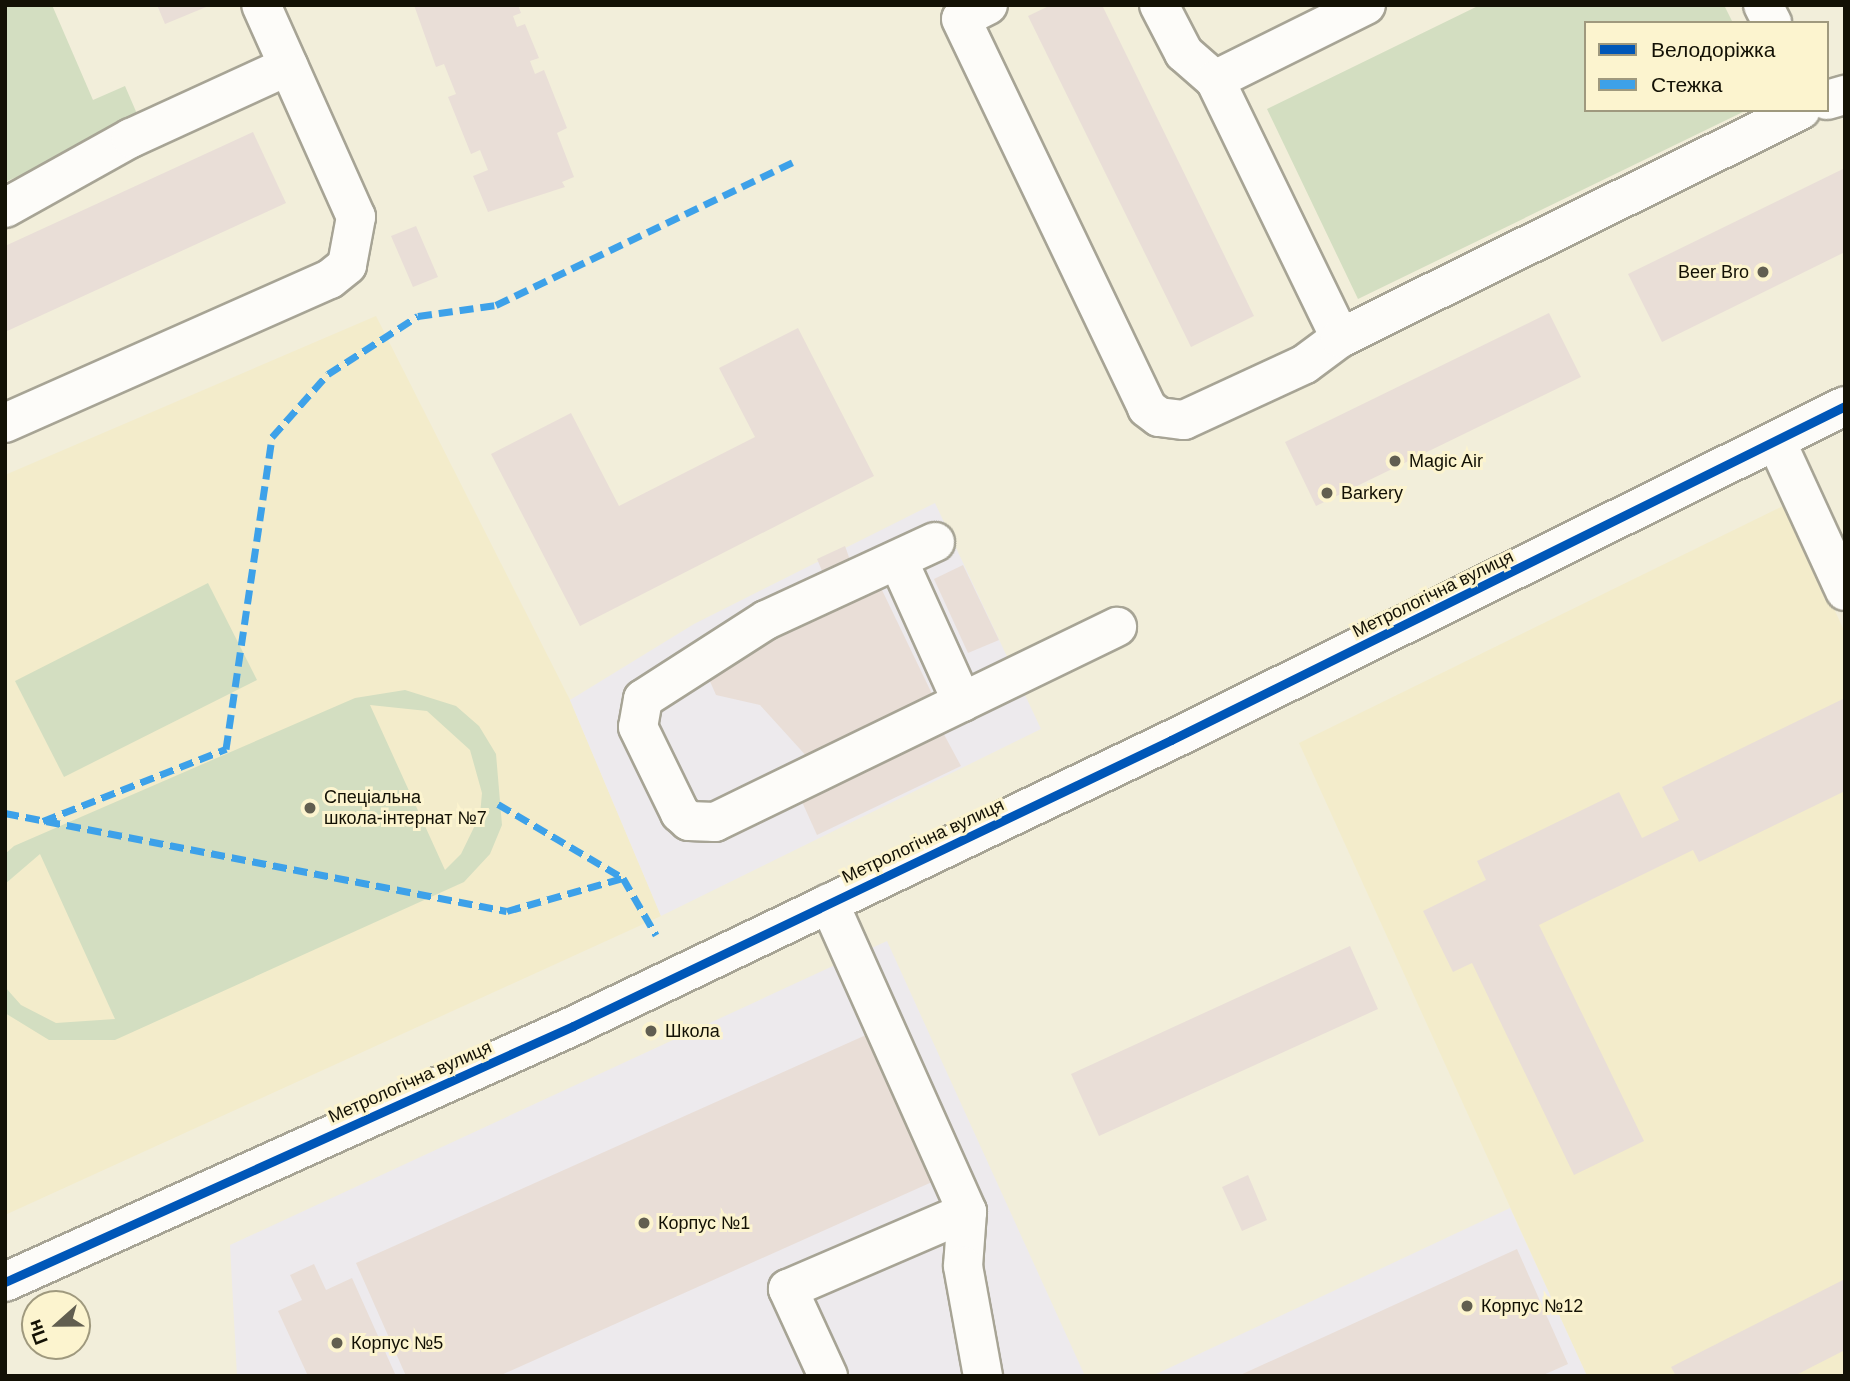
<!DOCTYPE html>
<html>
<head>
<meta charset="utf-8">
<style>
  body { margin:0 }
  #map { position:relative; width:1850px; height:1381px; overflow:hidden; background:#f2eeda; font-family:Arial,sans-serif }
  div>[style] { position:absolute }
  .built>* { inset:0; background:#f3eccb }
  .industrial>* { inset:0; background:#edeaed }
  .green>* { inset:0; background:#d3dec1 }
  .building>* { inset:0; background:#e9ded7 }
  .roads { filter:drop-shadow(2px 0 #a7a495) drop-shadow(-2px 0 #a7a495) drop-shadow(0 2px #a7a495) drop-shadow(0 -2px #a7a495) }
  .minor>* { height:38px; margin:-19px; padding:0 19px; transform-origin:19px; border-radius:19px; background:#fdfcf9 }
  .quiet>* { height:7px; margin-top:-3.5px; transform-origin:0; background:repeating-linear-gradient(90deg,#3da1e9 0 14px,transparent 0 21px) }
  .cycleway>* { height:9px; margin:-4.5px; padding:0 4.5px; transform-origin:4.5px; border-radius:4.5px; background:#0057b8 }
  .dots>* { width:19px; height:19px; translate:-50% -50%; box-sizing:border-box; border:4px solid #fcf4cf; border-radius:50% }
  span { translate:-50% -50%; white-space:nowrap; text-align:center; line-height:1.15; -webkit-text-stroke:6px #fcf4cf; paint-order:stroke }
  .poi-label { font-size:18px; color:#131105 }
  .right { translate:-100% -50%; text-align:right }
  .left { translate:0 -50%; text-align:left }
  .street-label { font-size:18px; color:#131105 }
  .frame { position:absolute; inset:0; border:7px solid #131105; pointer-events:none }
  .legend { position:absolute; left:1584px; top:21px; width:245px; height:91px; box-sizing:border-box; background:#fcf4cf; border:2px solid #9f997e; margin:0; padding:9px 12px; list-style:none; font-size:21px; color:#131105 }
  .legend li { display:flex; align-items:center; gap:14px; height:35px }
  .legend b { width:35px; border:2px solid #9f997e }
  .north { position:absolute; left:21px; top:1290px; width:70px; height:70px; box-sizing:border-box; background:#fcf4cf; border:2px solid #9f997e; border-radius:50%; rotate:249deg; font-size:19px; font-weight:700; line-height:28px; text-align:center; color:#131105 }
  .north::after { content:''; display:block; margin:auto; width:24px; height:32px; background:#615e50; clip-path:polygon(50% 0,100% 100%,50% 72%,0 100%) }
</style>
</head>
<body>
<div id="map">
  <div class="built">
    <i style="clip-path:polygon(376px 316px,570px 700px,661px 916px,5px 1215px,5px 475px)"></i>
    <i style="clip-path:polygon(1787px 504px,1845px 633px,1845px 1376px,1587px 1376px,1299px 743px)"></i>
  </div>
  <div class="industrial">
    <i style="clip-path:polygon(935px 503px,1041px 729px,661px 916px,570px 700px,694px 624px)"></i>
    <i style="clip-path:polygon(887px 941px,1085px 1376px,237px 1376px,230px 1245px)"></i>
    <i style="clip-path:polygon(1510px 1208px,1587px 1376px,1152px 1376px)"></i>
  </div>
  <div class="green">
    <i style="clip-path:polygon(5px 5px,52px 5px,93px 100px,125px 86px,141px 123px,5px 182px)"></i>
    <i style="clip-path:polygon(1480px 5px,1724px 5px,1733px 23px,1586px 23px,1586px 110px,1747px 110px,1358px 299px,1267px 109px)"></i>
    <i style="clip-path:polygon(208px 583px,257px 680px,64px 777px,15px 681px)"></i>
    <i style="clip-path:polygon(evenodd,405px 690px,456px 706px,479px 726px,496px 754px,502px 825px,490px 854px,464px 882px,115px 1040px,49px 1040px,5px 1013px,5px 987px,21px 1005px,56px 1023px,115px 1019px,40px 854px,5px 884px,5px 854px,14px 846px,355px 698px,405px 690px,370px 705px,427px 711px,470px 750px,482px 793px,480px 815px,461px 854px,445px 870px,370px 705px)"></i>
  </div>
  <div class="building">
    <i style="clip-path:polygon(157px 5px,211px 5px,165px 24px)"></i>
    <i style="clip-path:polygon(414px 5px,518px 5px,521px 13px,513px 16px,517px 27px,525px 24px,539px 58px,530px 61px,535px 74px,544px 70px,567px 128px,557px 133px,574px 177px,562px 182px,565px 187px,488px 212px,473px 176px,488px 170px,480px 150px,471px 154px,448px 97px,456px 94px,444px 64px,436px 67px)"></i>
    <i style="clip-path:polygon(1051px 5px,1102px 5px,1254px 316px,1191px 347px,1028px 16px)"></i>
    <i style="clip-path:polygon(253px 132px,286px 203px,5px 332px,5px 246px)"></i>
    <i style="clip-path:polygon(1845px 168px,1845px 252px,1662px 342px,1628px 274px)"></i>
    <i style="clip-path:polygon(416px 226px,438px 277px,413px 287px,391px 236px)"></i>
    <i style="clip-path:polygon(1549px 313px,1581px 377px,1316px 506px,1285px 442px)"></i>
    <i style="clip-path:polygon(798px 328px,874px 476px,580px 626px,491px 454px,571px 413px,619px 506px,755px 437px,719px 368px)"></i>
    <i style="clip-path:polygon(845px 546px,850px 560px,823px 573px,817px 559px)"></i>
    <i style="clip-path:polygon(963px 565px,999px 640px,968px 653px,934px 579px)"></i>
    <i style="clip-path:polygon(881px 588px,934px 698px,809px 759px,760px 705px,716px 695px,705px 670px)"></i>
    <i style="clip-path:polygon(1845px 698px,1845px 791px,1699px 862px,1693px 850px,1539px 925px,1644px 1141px,1574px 1175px,1472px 963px,1453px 972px,1423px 911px,1486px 880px,1477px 861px,1619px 792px,1642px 838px,1679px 820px,1662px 787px)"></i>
    <i style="clip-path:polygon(940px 727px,961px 766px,817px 835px,798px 793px)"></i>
    <i style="clip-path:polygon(1350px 946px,1378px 1009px,1099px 1136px,1071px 1074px)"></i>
    <i style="clip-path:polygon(866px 1035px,932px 1182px,499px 1376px,406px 1376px,356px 1263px)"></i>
    <i style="clip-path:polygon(1248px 1175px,1267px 1220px,1242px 1231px,1222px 1187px)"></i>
    <i style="clip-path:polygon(1517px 1249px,1568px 1364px,1541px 1376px,1238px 1376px)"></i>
    <i style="clip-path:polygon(314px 1264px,326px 1290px,352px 1278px,396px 1376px,308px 1376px,278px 1311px,302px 1300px,290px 1275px)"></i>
    <i style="clip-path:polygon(1845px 1279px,1845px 1350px,1794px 1376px,1676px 1376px,1671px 1367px)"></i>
  </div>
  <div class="roads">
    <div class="minor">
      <i style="left:988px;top:5px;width:30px;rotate:153deg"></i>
      <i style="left:961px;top:19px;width:431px;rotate:64.4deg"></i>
      <i style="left:1147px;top:408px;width:15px;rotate:37deg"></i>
      <i style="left:1159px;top:417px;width:25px;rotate:7deg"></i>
      <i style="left:1184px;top:420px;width:133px;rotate:-24.8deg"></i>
      <i style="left:1305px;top:364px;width:44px;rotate:-36.6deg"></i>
      <i style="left:1159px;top:5px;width:54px;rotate:62.5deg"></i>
      <i style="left:1184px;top:53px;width:41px;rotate:41.1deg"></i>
      <i style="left:1366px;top:5px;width:169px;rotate:153.6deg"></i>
      <i style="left:1215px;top:80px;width:287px;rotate:64.1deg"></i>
      <i style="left:1340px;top:338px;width:514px;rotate:-26.32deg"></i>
      <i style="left:1763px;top:5px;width:20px;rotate:63deg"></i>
      <i style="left:1827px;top:100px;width:19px;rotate:-16deg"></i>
      <i style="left:5px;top:208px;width:144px;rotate:-29.1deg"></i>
      <i style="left:131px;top:138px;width:173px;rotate:-24.6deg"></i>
      <i style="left:5px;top:423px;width:355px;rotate:-23.9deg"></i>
      <i style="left:330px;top:279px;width:22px;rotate:-39deg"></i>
      <i style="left:347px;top:265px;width:49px;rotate:-79.4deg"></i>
      <i style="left:356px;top:217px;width:232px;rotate:-114.1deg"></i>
      <i style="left:1776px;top:441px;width:165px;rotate:65.3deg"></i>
      <i style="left:935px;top:542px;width:186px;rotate:155.2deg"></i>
      <i style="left:766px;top:620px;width:146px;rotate:147.3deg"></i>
      <i style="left:643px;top:699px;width:28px;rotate:100deg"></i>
      <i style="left:638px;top:727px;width:96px;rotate:64deg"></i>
      <i style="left:680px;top:813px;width:12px;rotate:42deg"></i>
      <i style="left:689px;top:821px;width:26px;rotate:2deg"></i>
      <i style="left:715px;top:822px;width:447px;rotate:-25.9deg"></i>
      <i style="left:898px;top:560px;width:156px;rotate:65.7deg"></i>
      <i style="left:829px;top:903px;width:338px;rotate:65.9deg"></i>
      <i style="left:967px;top:1212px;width:54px;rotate:94.2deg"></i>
      <i style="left:963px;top:1266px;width:112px;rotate:79.7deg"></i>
      <i style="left:5px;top:1282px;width:623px;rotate:-24.26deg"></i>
      <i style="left:573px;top:1026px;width:663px;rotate:-25.56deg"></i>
      <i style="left:1171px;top:740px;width:752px;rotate:-26.36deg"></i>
      <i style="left:828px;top:1376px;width:96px;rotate:-114.7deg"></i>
      <i style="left:788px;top:1289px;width:195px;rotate:-23.3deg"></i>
    </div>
  </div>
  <div class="quiet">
    <i style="left:498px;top:804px;width:145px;rotate:30.6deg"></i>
    <i style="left:623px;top:878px;width:66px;rotate:59.9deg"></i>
    <i style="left:5px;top:813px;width:511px;rotate:11.05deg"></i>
    <i style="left:507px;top:911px;width:121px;rotate:-15.9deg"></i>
    <i style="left:43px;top:821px;width:197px;rotate:-21.5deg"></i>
    <i style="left:226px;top:749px;width:315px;rotate:-81.6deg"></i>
    <i style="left:272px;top:437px;width:84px;rotate:-48.4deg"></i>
    <i style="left:328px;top:374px;width:107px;rotate:-32.8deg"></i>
    <i style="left:418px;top:316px;width:79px;rotate:-8deg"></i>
    <i style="left:496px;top:305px;width:334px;rotate:-25.7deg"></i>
  </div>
  <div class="cycleway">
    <i style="left:5px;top:1282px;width:623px;rotate:-24.26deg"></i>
    <i style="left:573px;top:1026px;width:663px;rotate:-25.56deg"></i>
    <i style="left:1171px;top:740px;width:752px;rotate:-26.36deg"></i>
  </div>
  <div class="dots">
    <i style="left:1763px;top:272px;background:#615e50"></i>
    <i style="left:1395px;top:461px;background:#615e50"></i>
    <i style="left:1327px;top:493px;background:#615e50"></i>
    <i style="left:310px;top:808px;background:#615e50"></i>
    <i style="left:651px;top:1031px;background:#615e50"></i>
    <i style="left:644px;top:1223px;background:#615e50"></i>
    <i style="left:1467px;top:1306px;background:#615e50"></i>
    <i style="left:337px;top:1343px;background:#615e50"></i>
  </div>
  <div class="poi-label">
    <span class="right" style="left:1749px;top:272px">Beer Bro</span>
    <span class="left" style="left:1409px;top:461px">Magic Air</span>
    <span class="left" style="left:1341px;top:493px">Barkery</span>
    <span class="left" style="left:324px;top:808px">Спеціальна<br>школа-інтернат №7</span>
    <span class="left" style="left:665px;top:1031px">Школа</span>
    <span class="left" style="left:658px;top:1223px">Корпус №1</span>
    <span class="left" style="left:1481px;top:1306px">Корпус №12</span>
    <span class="left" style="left:351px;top:1343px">Корпус №5</span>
  </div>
  <div class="street-label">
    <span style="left:1433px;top:594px;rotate:-26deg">Метрологічна вулиця</span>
    <span style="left:923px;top:841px;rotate:-25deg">Метрологічна вулиця</span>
    <span style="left:410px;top:1082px;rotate:-24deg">Метрологічна вулиця</span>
  </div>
  <div class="frame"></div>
  <ul class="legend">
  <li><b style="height:9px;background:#0057b8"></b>Велодоріжка</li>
  <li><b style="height:9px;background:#3da1e9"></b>Стежка</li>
  </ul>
  <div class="north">Пн</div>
</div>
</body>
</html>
